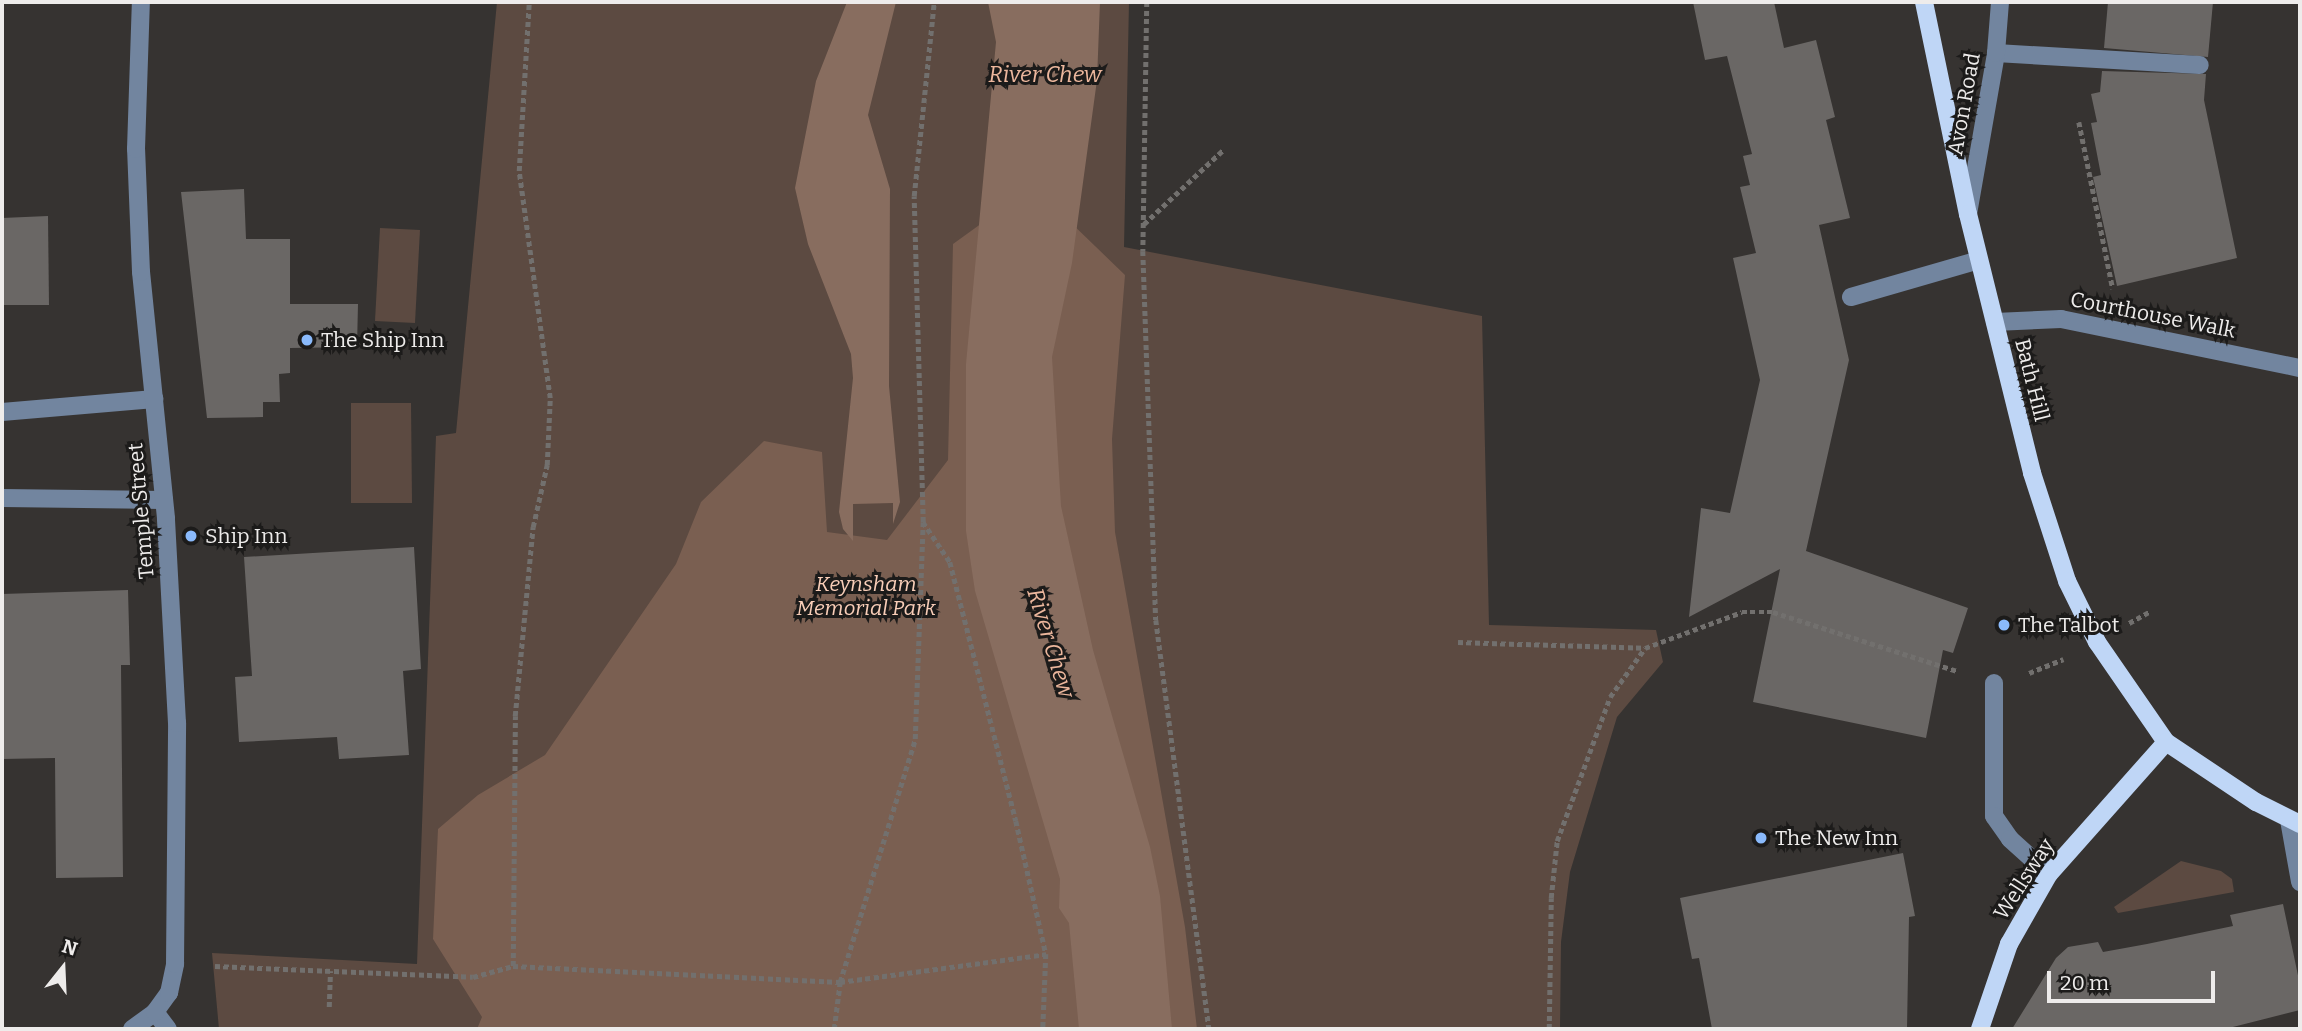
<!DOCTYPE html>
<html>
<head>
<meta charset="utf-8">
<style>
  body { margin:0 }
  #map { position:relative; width:2302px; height:1031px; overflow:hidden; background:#363331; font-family:Bitter,serif }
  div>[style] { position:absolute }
  .green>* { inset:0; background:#5c4a41 }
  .forest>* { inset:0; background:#7a5f51 }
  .water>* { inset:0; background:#886d5f }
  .building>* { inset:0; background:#6a6765 }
  .path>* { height:4.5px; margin-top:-2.25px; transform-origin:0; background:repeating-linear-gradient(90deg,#72706e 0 5px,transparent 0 8.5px) }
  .minor>* { height:18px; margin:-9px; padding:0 9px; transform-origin:9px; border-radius:9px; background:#72859f }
  .major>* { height:18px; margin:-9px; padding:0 9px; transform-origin:9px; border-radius:9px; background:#bfd6f6 }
  .dots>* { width:19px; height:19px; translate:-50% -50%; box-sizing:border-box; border:4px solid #1c1b1a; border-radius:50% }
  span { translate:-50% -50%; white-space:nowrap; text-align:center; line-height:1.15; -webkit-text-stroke:6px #1c1b1a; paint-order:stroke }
  .street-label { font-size:21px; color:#eeeceb }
  .poi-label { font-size:21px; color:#eeeceb }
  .left { translate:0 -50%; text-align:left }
  .park-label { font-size:21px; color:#f9ceb8; font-style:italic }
  .water-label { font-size:23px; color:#ecb79d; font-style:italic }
  .frame { position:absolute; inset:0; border:4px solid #eeeceb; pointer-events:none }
  .north { position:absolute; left:28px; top:933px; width:70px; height:70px; -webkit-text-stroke:5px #1c1b1a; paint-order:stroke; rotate:18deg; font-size:19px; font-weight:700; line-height:28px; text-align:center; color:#eeeceb }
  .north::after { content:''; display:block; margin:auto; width:24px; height:32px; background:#eeeceb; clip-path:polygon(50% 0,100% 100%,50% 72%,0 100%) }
  .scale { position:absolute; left:2047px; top:971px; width:168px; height:32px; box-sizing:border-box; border:4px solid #eeeceb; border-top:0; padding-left:9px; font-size:21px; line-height:24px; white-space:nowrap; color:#eeeceb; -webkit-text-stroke:5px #1c1b1a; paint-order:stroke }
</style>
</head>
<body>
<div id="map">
  <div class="green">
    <i style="clip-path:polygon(497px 2px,1129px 2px,1124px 247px,1482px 316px,1489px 625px,1656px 630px,1663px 662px,1617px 717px,1570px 872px,1561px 942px,1560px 1029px,219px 1029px,212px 953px,417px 964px,436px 436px,456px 433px)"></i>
    <i style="clip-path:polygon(380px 228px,420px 230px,415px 323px,375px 321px)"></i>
    <i style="clip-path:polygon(351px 403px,411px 403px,412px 503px,351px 503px)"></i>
    <i style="clip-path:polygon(2181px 861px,2221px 871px,2232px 879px,2234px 892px,2118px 913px,2114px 907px)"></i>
  </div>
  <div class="forest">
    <i style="clip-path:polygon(1007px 205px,1065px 217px,1125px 275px,1112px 439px,1115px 532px,1185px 927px,1197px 1029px,477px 1029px,482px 1017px,433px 939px,438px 829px,478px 795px,545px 755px,676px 564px,701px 502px,764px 441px,822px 452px,827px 532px,887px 540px,948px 460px,953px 244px)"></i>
  </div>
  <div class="water">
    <i style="clip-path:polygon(847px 2px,896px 2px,868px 115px,890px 189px,889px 386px,900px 502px,893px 524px,893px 503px,853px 504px,853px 541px,843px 529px,839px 512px,853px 378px,851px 354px,808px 244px,795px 188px,816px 81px)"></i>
    <i style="clip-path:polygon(988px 2px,1100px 2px,1097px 80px,1072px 263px,1052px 357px,1061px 506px,1093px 650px,1150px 847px,1160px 896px,1172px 1029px,1079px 1029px,1069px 923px,1059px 908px,1060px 879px,975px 591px,966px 531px,966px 364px,996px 42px)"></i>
  </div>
  <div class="building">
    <i style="clip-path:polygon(1693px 2px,1774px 2px,1784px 48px,1816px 40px,1835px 117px,1826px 120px,1850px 218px,1819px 225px,1849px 360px,1806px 551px,1968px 608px,1953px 653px,1943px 650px,1926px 738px,1753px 702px,1780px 569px,1689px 617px,1701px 508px,1730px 513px,1760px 380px,1733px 258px,1756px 253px,1740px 187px,1750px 185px,1743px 156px,1752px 154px,1727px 56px,1705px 60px)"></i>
    <i style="clip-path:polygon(2108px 2px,2213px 2px,2208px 57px,2104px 48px)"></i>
    <i style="clip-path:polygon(2102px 71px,2206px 74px,2204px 100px,2237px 258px,2117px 286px,2093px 177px,2101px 175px,2091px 123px,2097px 122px,2091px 94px,2100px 92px)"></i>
    <i style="clip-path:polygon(244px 189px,246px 239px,290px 239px,290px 304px,358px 304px,357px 347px,290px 348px,290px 373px,279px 374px,280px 402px,263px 402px,263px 417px,207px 418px,181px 192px)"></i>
    <i style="clip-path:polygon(48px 216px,49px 305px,2px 305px,2px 218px)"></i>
    <i style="clip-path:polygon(414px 547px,421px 669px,403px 671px,409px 755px,339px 759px,337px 737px,239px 742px,235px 677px,252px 676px,244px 557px)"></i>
    <i style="clip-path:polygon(128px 590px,130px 665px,121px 665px,123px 877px,56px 878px,55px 758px,2px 759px,2px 594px)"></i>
    <i style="clip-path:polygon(1903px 853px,1915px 916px,1909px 917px,1907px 1029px,1712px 1029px,1699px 958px,1692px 959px,1680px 898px)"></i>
    <i style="clip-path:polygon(2283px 904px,2300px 985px,2300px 1010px,2225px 1029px,2012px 1029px,2056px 958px,2068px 947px,2098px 942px,2103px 952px,2147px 944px,2233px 926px,2230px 915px)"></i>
  </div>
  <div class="path">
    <i style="left:1147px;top:2px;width:249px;rotate:90.9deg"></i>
    <i style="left:1143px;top:251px;width:369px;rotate:88deg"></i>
    <i style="left:1156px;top:620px;width:412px;rotate:82.6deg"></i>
    <i style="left:2079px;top:122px;width:170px;rotate:78.5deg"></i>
    <i style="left:1144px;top:224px;width:108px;rotate:-43.1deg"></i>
    <i style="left:923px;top:522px;width:48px;rotate:56deg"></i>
    <i style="left:950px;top:562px;width:267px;rotate:75.7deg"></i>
    <i style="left:1016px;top:821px;width:136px;rotate:77.3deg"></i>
    <i style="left:1046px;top:954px;width:75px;rotate:92.3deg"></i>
    <i style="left:2129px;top:623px;width:25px;rotate:-29deg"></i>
    <i style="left:1458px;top:642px;width:186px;rotate:1.8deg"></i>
    <i style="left:2029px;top:673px;width:37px;rotate:-22deg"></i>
    <i style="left:215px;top:966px;width:258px;rotate:2.4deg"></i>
    <i style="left:473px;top:977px;width:41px;rotate:-15.4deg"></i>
    <i style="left:513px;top:966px;width:327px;rotate:2.8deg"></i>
    <i style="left:840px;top:982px;width:208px;rotate:-7.7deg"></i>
    <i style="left:513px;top:966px;width:250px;rotate:-89.5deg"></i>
    <i style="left:515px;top:716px;width:190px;rotate:-84.6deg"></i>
    <i style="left:533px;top:527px;width:64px;rotate:-77.3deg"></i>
    <i style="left:547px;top:465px;width:67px;rotate:-87.4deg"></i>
    <i style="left:550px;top:398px;width:229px;rotate:-97.8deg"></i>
    <i style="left:519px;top:171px;width:169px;rotate:-86.6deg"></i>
    <i style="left:329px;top:1007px;width:36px;rotate:-88deg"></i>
    <i style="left:834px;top:1029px;width:47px;rotate:-82.7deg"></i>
    <i style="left:840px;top:982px;width:254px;rotate:-72.8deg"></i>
    <i style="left:915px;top:739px;width:217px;rotate:-87.9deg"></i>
    <i style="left:923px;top:522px;width:326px;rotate:-91.6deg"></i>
    <i style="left:914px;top:196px;width:195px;rotate:-84.1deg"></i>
    <i style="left:1549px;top:1029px;width:131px;rotate:-89.1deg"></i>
    <i style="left:1551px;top:898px;width:57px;rotate:-84deg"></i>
    <i style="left:1557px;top:841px;width:153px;rotate:-69.8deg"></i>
    <i style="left:1610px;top:697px;width:60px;rotate:-54.5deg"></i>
    <i style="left:1645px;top:648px;width:103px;rotate:-20.4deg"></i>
    <i style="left:1742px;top:612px;width:31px"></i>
    <i style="left:1773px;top:612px;width:193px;rotate:17.8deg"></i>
  </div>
  <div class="minor">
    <i style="left:1996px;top:53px;width:204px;rotate:3.4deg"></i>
    <i style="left:1968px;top:214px;width:163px;rotate:-80.1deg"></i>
    <i style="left:1996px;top:53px;width:51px;rotate:-85.5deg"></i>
    <i style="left:1851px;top:297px;width:133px;rotate:-16.1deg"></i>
    <i style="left:1995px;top:322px;width:66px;rotate:-2.6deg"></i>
    <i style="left:2061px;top:319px;width:244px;rotate:11.6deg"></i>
    <i style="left:2px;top:412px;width:153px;rotate:-4.9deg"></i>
    <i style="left:2px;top:498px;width:162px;rotate:0.7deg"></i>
    <i style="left:1994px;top:683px;width:133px;rotate:90deg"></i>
    <i style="left:1994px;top:816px;width:28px;rotate:55deg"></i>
    <i style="left:2010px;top:839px;width:52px;rotate:41.9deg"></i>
    <i style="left:2289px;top:820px;width:63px;rotate:79.9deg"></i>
    <i style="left:155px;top:1012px;width:21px;rotate:53deg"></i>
    <i style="left:132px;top:1029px;width:29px;rotate:-36deg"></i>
    <i style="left:155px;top:1012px;width:24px;rotate:-54deg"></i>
    <i style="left:169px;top:993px;width:30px;rotate:-78deg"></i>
    <i style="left:175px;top:964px;width:241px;rotate:-89.5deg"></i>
    <i style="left:177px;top:723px;width:205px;rotate:-93.1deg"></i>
    <i style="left:166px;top:518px;width:247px;rotate:-95.8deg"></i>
    <i style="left:141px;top:272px;width:123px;rotate:-92.3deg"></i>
    <i style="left:136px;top:149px;width:147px;rotate:-88.1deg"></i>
  </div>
  <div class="major">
    <i style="left:1924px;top:2px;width:217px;rotate:78.3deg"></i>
    <i style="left:1968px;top:214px;width:267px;rotate:76.1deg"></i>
    <i style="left:2032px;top:473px;width:114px;rotate:72deg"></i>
    <i style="left:2067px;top:581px;width:68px;rotate:63.8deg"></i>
    <i style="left:2097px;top:642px;width:121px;rotate:55.4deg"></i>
    <i style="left:2166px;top:742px;width:108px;rotate:33.7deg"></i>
    <i style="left:2256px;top:802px;width:49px;rotate:26.6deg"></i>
    <i style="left:1980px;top:1029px;width:90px;rotate:-71.2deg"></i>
    <i style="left:2009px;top:944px;width:81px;rotate:-60.3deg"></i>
    <i style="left:2049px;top:874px;width:176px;rotate:-48.4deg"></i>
  </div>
  <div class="dots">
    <i style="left:307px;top:340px;background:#8abafc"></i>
    <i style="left:191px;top:536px;background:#8abafc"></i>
    <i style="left:2004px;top:625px;background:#8abafc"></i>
    <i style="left:1761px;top:838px;background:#8abafc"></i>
  </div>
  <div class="street-label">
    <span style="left:1964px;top:104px;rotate:-80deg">Avon Road</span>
    <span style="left:2153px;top:315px;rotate:11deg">Courthouse Walk</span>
    <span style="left:2032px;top:380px;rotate:76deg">Bath Hill</span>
    <span style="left:141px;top:511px;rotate:-95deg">Temple Street</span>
    <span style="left:2024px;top:879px;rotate:-57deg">Wellsway</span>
  </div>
  <div class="poi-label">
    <span class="left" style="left:321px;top:340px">The Ship Inn</span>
    <span class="left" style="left:205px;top:536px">Ship Inn</span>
    <span class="left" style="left:2018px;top:625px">The Talbot</span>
    <span class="left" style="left:1775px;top:838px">The New Inn</span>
  </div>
  <div class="park-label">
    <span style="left:866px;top:596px">Keynsham<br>Memorial Park</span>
  </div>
  <div class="water-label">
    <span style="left:1045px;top:74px">River Chew</span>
    <span style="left:1051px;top:643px;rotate:73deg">River Chew</span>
  </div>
  <div class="frame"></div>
  <div class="north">N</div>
  <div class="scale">20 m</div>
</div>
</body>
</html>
